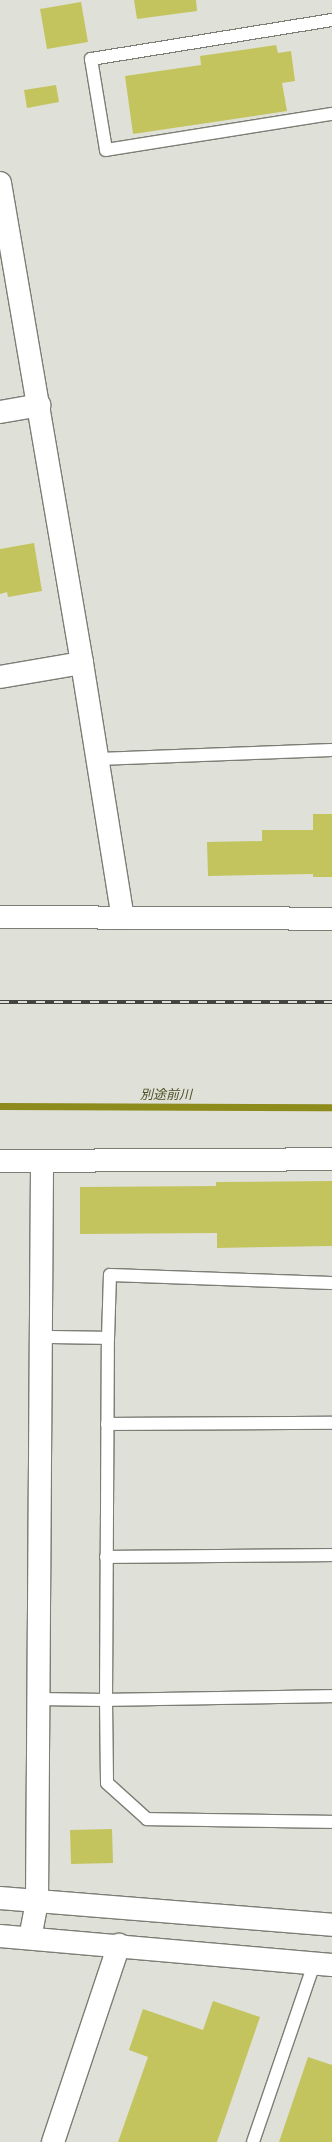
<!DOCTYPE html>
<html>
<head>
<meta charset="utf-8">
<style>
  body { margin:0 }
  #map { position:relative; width:332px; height:2142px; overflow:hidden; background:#dfe0d7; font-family:"IBM Plex Serif","Noto Sans JP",serif }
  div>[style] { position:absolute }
  .stream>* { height:7px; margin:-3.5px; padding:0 3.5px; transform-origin:3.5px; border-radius:3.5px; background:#8c8b1b }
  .building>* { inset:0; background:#c4c45e }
  .roads { filter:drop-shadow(1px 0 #7c7d75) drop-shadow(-1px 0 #7c7d75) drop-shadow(0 1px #7c7d75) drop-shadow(0 -1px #7c7d75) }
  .service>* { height:12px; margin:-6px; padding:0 6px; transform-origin:6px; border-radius:6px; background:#fff }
  .minor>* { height:22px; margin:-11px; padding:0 11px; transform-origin:11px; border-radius:11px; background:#fff }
  .tertiary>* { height:22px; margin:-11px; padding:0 11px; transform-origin:11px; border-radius:11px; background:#fff }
  .rail>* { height:4.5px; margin-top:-2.25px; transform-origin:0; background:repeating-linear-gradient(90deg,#dfe0d7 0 9px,#43433f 0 18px); box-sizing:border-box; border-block:1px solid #43433f }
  span { translate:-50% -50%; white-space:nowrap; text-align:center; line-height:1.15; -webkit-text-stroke:3px #dfe0d7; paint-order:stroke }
  .water-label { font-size:13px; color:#4f4f25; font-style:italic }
</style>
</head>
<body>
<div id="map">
  <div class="stream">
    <i style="left:0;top:1106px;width:332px;rotate:0.2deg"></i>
  </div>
  <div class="building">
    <i style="clip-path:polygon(134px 0,196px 0,197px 11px,137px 19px)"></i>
    <i style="clip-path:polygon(81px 2px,88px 42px,47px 49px,40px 9px)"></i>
    <i style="clip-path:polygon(276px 45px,278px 53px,291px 51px,295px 81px,282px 83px,287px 111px,133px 134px,125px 76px,201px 65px,200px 56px)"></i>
    <i style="clip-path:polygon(56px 85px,59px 102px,27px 108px,24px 90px)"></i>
    <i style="clip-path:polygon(34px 543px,42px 591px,8px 597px,7px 592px,0 594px,0 549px)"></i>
    <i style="clip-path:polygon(313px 814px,332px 814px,332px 877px,313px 877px,313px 874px,208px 876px,207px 842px,262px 841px,262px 830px,313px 830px)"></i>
    <i style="clip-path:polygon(332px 1181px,332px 1246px,217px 1248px,217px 1233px,80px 1234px,80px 1187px,216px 1186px,216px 1182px)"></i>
    <i style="clip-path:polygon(112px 1829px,113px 1863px,71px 1864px,70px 1830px)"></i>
    <i style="clip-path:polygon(213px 2001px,260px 2017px,217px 2142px,118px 2142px,148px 2057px,129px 2050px,143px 2009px,203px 2030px)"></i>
    <i style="clip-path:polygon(308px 2057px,332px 2065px,332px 2142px,279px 2142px)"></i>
  </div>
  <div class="roads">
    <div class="service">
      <i style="left:332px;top:20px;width:244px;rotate:170.8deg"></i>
      <i style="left:91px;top:59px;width:92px;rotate:80.6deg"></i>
      <i style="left:106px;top:150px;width:229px;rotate:-9.1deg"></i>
      <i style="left:98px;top:759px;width:234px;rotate:-2.2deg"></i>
      <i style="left:108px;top:1338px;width:63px;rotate:-88.2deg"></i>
      <i style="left:110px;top:1275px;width:222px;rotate:2.1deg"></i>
      <i style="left:107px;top:1424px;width:225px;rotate:-0.3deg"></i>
      <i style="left:106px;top:1557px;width:226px;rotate:-0.5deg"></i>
      <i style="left:332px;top:1696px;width:226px;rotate:179deg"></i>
      <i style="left:106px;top:1700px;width:83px;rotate:89.3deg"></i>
      <i style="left:107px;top:1783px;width:54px;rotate:42deg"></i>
      <i style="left:147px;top:1819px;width:185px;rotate:0.9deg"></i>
      <i style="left:38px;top:1699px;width:68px;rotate:0.8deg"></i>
      <i style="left:106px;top:1700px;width:362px;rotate:-89.7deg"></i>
      <i style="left:108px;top:1338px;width:67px;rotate:-179.1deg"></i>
      <i style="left:253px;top:2142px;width:188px;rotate:-71.1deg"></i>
    </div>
    <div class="minor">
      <i style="left:0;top:183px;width:487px;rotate:80.3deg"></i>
      <i style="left:82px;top:663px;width:258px;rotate:80.9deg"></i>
      <i style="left:0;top:677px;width:83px;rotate:-9.7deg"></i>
      <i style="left:0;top:917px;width:332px;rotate:0.3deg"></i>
      <i style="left:0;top:1161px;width:332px;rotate:-0.3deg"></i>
      <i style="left:30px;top:1938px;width:38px;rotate:-79deg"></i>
      <i style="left:37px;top:1901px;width:740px;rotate:-89.61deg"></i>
      <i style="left:53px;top:2142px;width:208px;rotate:-71.5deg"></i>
    </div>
    <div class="tertiary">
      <i style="left:0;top:412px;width:40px;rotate:-10deg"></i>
      <i style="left:0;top:1898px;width:333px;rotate:4.6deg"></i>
      <i style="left:0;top:1936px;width:333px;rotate:5deg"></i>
    </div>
  </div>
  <div class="rail">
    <i style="left:0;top:1002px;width:332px"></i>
  </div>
  <div class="water-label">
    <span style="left:166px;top:1095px">別途前川</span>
  </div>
</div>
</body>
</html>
